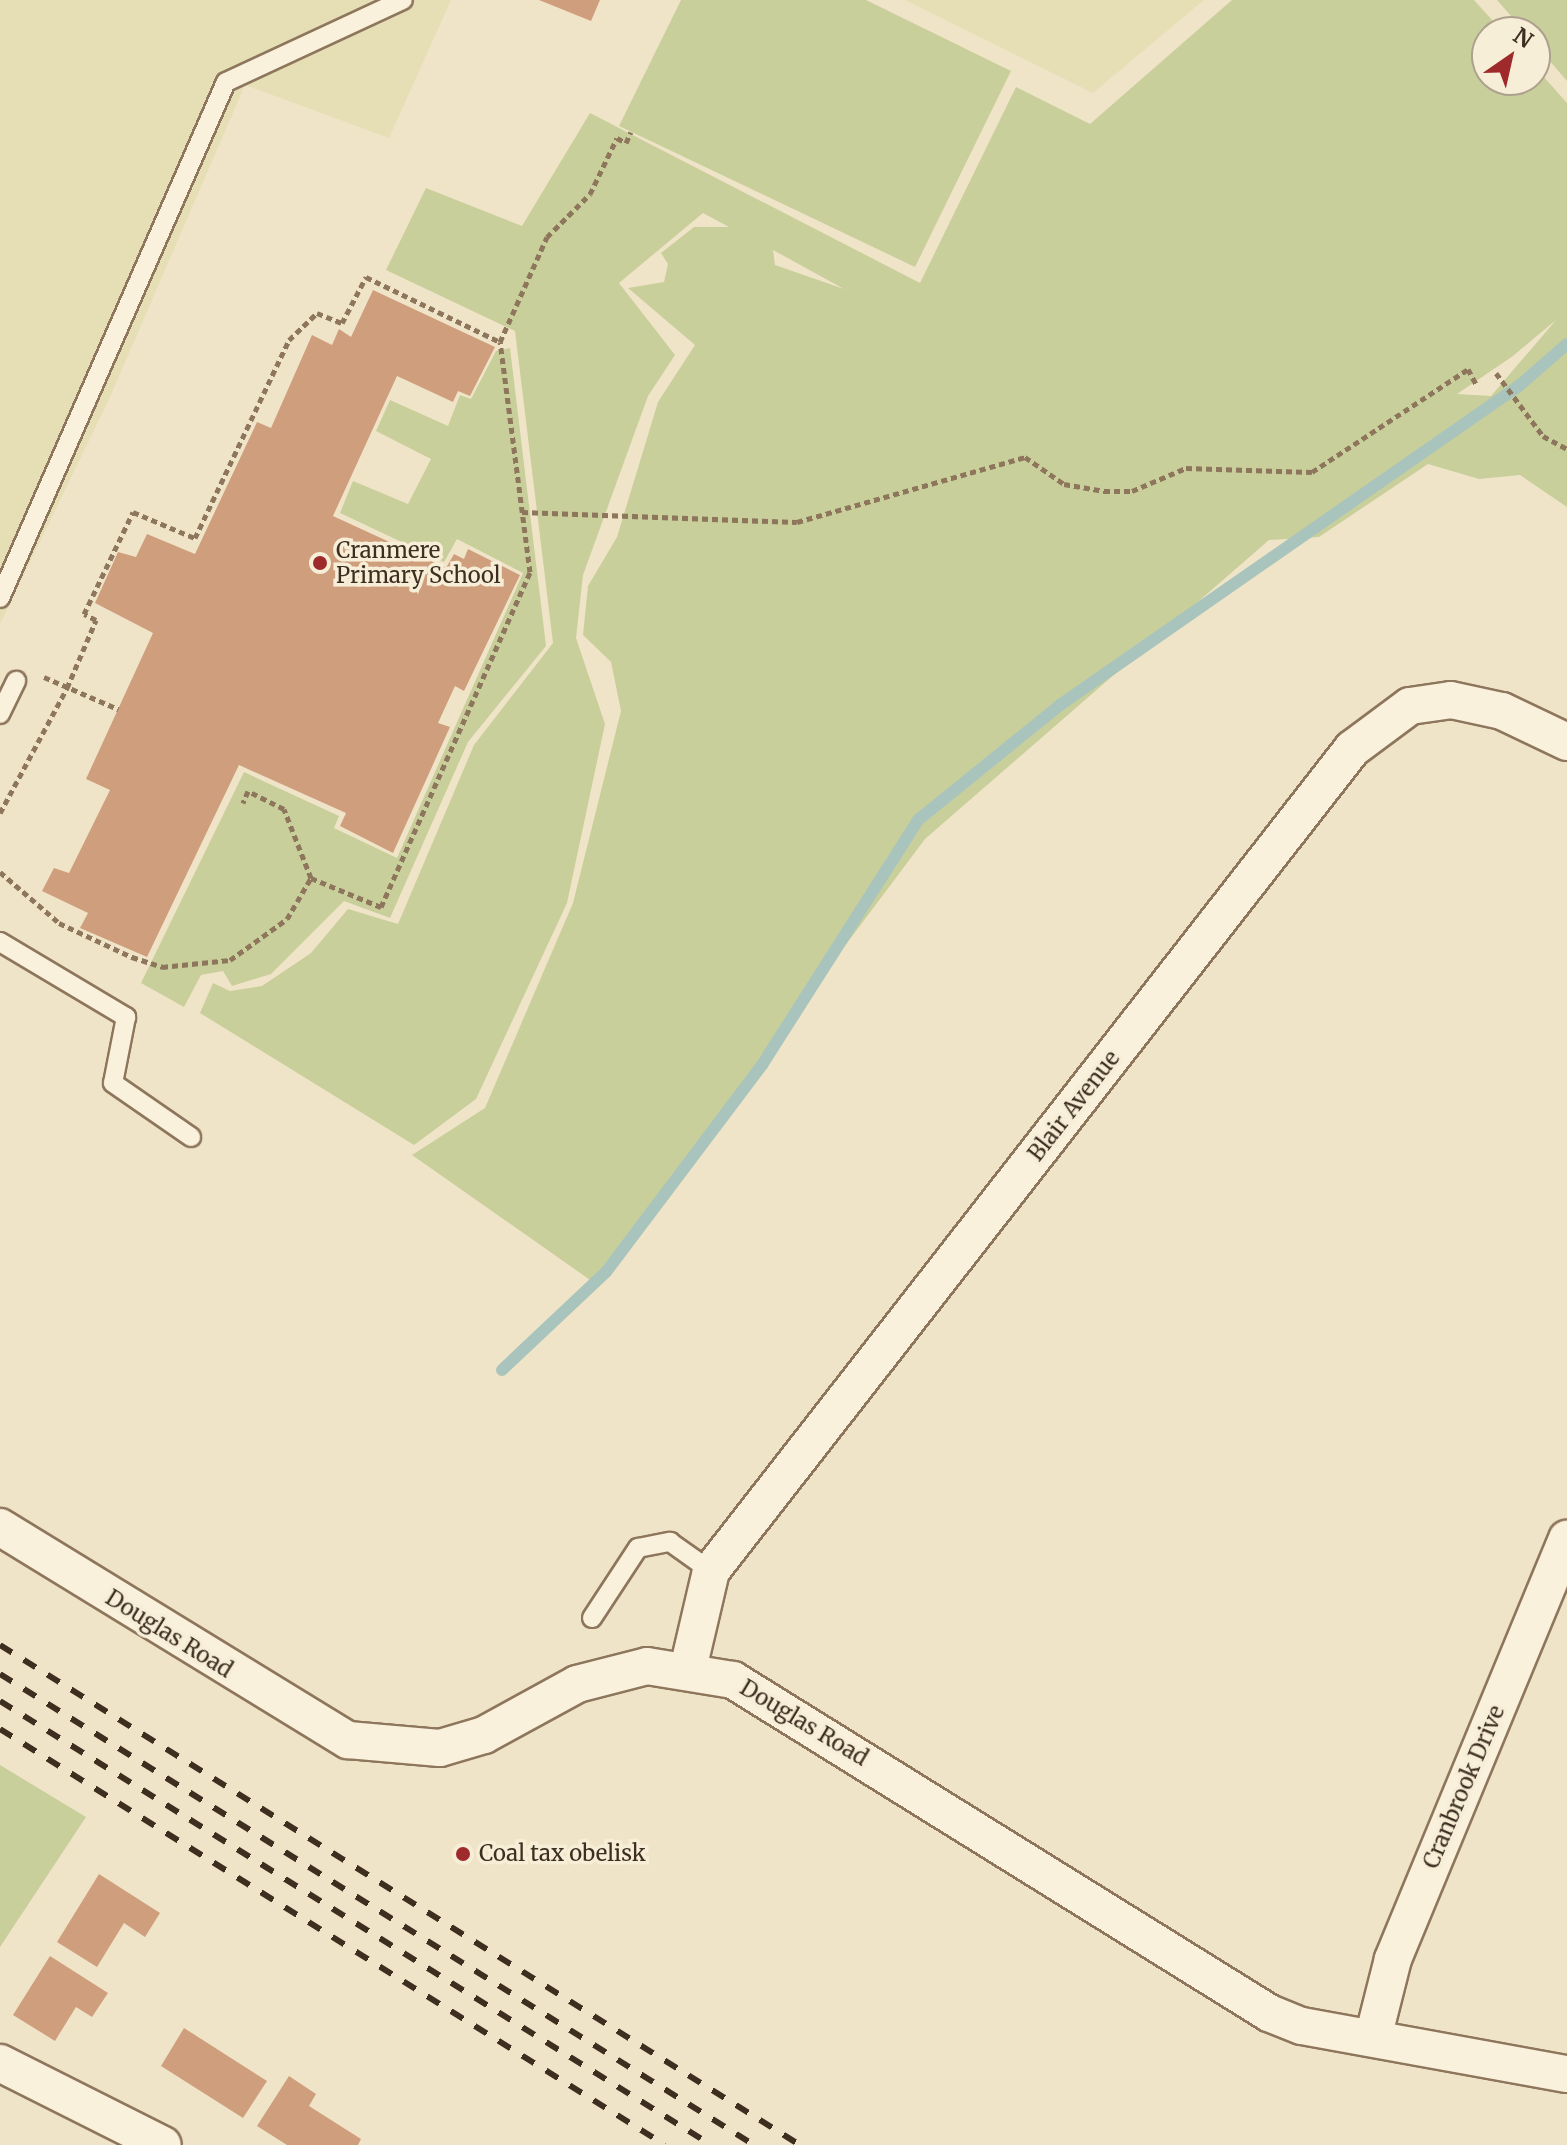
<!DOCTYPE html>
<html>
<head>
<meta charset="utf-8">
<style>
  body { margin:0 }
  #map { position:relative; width:1567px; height:2145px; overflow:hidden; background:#f0e4c8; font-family:Merriweather,serif }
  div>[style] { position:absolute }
  .farmland>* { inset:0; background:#e6deb5 }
  .green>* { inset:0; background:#c9cf9b }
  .stream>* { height:12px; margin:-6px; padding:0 6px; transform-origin:6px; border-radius:6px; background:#a9c4bc }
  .building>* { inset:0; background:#cf9f7d }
  .path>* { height:5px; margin-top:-2.5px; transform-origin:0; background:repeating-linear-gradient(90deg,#8d765c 0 6px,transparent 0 10px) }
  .roads { filter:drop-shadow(2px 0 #8d765c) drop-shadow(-2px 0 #8d765c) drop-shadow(0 2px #8d765c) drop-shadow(0 -2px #8d765c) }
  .lane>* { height:18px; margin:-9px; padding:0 9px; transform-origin:9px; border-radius:9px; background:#faf1dc }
  .street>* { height:36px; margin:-18px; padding:0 18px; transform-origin:18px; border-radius:18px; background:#faf1dc }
  .rail>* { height:6px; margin-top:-3px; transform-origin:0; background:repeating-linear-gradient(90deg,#3d2e20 0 14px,transparent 0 28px) }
  .dots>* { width:22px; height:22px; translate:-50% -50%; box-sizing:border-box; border:4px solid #f7eed8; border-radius:50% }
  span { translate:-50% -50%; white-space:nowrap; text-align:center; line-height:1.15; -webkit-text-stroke:7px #f7eed8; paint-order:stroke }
  .poi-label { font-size:22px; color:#3d2e20 }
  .left { translate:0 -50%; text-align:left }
  .street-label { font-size:22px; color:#3d2e20 }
  .north { position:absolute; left:1471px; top:16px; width:80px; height:80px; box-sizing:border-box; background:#f7eed8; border:2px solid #ada18e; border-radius:50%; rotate:34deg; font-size:22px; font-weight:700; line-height:32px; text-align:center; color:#3d2e20 }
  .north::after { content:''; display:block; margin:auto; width:28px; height:36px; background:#9e2a2b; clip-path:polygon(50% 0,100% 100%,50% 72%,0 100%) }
</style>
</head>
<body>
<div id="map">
  <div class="farmland">
    <i style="clip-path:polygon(0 0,451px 0,389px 138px,245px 85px,110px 397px,0 624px)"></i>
    <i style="clip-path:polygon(905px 0,1204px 0,1093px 93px)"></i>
  </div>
  <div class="green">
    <i style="clip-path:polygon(681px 0,866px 0,1011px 71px,915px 267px,619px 126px)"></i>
    <i style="clip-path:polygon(evenodd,1232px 0,1474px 0,1503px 32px,1487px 32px,1487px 80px,1535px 80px,1535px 67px,1567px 103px,1567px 507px,1520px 475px,1479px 479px,1428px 464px,1319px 537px,1269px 540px,925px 839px,593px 1282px,412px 1155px,485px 1108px,573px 903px,621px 711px,611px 662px,583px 635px,588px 586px,617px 537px,658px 402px,695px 345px,628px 288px,664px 282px,668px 264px,661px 253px,694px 227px,729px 227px,703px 213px,619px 283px,675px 355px,648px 396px,583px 575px,576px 638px,605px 724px,567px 903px,476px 1099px,414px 1145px,200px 1013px,213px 983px,230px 991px,262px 986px,311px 953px,348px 909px,398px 924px,474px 745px,553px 643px,515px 331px,386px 270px,426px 188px,522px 226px,590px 113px,920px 283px,1016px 87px,1090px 124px,1232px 0,773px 250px,844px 289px,775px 265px,773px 250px,1232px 0,1556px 320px,1491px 396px,1457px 394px,1513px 356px,1556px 320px)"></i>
    <i style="clip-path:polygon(1497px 0,1567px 0,1567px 81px,1535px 44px,1535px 32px,1525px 32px)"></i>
    <i style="clip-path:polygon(510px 348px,546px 646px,468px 742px,390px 918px,344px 901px,271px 974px,232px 986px,223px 971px,201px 975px,184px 1007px,141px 983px,244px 772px,339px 816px,334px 828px,397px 858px,523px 573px,457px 539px,444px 562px,340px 513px,353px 481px,408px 504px,431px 459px,376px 431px,390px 400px,448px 426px,460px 395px,471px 399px,496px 351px)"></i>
    <i style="clip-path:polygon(0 1765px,86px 1817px,0 1947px)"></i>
  </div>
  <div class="stream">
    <i style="left:502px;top:1370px;width:143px;rotate:-43.3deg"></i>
    <i style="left:606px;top:1272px;width:259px;rotate:-53deg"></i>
    <i style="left:762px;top:1065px;width:290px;rotate:-57.5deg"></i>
    <i style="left:918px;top:820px;width:183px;rotate:-39deg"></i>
    <i style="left:1060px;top:705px;width:560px;rotate:-34.82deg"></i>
    <i style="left:1520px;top:385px;width:62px;rotate:-41.1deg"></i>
  </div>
  <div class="building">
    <i style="clip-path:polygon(539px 0,600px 0,591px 21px)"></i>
    <i style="clip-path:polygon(373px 290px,495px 347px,470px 396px,458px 391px,453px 402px,397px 376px,333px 516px,446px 568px,454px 554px,464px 559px,468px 549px,520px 575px,464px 691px,455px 686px,438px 723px,450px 727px,393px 853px,340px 826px,346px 813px,239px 765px,147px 957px,80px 928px,88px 913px,42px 891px,54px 868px,69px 873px,110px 790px,86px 779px,153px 633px,95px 603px,118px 552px,136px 557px,147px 534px,195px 554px,257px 422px,271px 428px,312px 335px,332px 345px,339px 329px,351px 337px)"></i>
    <i style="clip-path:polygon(99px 1874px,160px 1913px,145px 1937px,124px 1923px,97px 1967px,57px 1942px)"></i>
    <i style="clip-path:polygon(50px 1956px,108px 1993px,92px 2017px,76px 2007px,55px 2041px,13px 2015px)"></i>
    <i style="clip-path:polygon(184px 2028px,267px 2081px,243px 2118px,161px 2066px)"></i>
    <i style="clip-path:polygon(289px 2076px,316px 2094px,309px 2106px,361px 2139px,358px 2145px,287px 2145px,257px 2126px)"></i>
  </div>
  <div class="path">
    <i style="left:1496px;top:373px;width:79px;rotate:53.3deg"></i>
    <i style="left:1543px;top:436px;width:27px;rotate:28deg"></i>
    <i style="left:522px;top:512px;width:275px;rotate:2.1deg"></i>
    <i style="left:797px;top:522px;width:237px;rotate:-15.9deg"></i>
    <i style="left:1025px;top:457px;width:47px;rotate:34.7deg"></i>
    <i style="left:1064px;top:484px;width:41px;rotate:9.9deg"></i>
    <i style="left:1104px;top:491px;width:28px"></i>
    <i style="left:1132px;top:491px;width:59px;rotate:-23.1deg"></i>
    <i style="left:1186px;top:468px;width:126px;rotate:1.8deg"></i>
    <i style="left:1312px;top:472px;width:187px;rotate:-33.4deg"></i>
    <i style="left:1468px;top:369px;width:19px;rotate:62deg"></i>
    <i style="left:44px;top:677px;width:81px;rotate:23.4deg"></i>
    <i style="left:0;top:813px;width:142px;rotate:-61.8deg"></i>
    <i style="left:67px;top:688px;width:74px;rotate:-66.9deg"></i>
    <i style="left:96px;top:620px;width:13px;rotate:-153deg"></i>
    <i style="left:84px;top:614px;width:113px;rotate:-64.3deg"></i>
    <i style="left:133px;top:512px;width:67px;rotate:22.8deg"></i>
    <i style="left:195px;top:538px;width:219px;rotate:-64.6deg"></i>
    <i style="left:289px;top:340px;width:39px;rotate:-44deg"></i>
    <i style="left:317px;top:313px;width:27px;rotate:22deg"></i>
    <i style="left:342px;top:323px;width:52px;rotate:-62.4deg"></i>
    <i style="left:366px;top:277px;width:149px;rotate:25.9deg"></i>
    <i style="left:500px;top:342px;width:115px;rotate:-65.9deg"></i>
    <i style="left:547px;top:237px;width:61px;rotate:-45deg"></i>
    <i style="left:590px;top:194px;width:62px;rotate:-64.3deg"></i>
    <i style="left:617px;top:138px;width:10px;rotate:29deg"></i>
    <i style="left:626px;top:143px;width:12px;rotate:-66deg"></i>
    <i style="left:0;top:872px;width:78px;rotate:40.8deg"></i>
    <i style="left:59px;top:923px;width:81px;rotate:25deg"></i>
    <i style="left:132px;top:957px;width:32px;rotate:18deg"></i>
    <i style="left:162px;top:967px;width:68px;rotate:-5.9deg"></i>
    <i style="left:230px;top:960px;width:70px;rotate:-35.7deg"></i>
    <i style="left:287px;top:919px;width:48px;rotate:-59.7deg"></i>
    <i style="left:311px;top:878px;width:74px;rotate:-111.4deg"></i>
    <i style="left:284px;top:809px;width:40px;rotate:-153.4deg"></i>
    <i style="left:248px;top:791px;width:13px;rotate:113deg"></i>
    <i style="left:311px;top:878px;width:76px;rotate:22.5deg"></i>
    <i style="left:381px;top:907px;width:367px;rotate:-66deg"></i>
    <i style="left:530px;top:572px;width:232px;rotate:-97.4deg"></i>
  </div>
  <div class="roads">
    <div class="lane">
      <i style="left:0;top:598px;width:563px;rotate:-66.35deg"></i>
      <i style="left:226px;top:82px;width:195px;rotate:-24.9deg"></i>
      <i style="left:0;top:714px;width:37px;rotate:-64deg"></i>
      <i style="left:0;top:942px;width:147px;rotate:30.8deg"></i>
      <i style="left:126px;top:1017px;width:67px;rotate:101.1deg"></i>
      <i style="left:113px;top:1083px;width:95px;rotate:34.7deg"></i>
      <i style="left:592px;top:1618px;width:84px;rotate:-56.7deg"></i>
      <i style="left:638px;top:1548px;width:33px;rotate:-11deg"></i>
      <i style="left:670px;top:1542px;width:50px;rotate:35.3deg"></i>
    </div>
    <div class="street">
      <i style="left:0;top:1527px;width:408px;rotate:31.5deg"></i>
      <i style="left:348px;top:1740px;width:92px;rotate:5deg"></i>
      <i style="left:440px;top:1748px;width:46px;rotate:-16.5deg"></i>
      <i style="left:484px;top:1735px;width:106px;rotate:-28.7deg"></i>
      <i style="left:577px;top:1684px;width:72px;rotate:-14.4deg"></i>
      <i style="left:647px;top:1666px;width:87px;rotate:9.2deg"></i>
      <i style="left:733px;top:1680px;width:631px;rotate:31.85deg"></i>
      <i style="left:1269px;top:2013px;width:35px;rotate:22deg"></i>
      <i style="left:1302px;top:2026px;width:269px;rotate:10.3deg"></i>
      <i style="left:688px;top:1669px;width:101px;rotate:-76.8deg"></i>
      <i style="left:711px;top:1571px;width:1042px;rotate:-52.05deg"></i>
      <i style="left:1352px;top:749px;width:72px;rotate:-36.6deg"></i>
      <i style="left:1410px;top:706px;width:41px;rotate:-8.3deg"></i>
      <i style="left:1451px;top:700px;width:52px;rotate:12.2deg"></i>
      <i style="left:1502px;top:711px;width:72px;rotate:25.5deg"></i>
      <i style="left:1373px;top:2038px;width:81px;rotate:-75.8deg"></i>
      <i style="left:1393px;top:1959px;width:455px;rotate:-67.5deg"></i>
      <i style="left:0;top:2063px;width:182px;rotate:26.7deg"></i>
    </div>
  </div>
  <div class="rail">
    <i style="left:0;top:1645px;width:943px;rotate:32.01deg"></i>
    <i style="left:0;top:1674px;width:889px;rotate:31.99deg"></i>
    <i style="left:0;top:1701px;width:838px;rotate:31.98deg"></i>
    <i style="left:0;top:1729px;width:784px;rotate:32.03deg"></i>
  </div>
  <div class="dots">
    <i style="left:320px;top:563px;background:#9e2a2b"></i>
    <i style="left:463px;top:1854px;background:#9e2a2b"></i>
  </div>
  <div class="poi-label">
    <span class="left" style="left:336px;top:563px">Cranmere<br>Primary School</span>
    <span class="left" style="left:479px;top:1854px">Coal tax obelisk</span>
  </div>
  <div class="street-label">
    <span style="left:1074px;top:1106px;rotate:-52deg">Blair Avenue</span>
    <span style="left:169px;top:1634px;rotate:32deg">Douglas Road</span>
    <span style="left:804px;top:1723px;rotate:31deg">Douglas Road</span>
    <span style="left:1464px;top:1787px;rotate:-67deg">Cranbrook Drive</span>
  </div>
  <div class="north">N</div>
</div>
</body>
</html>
